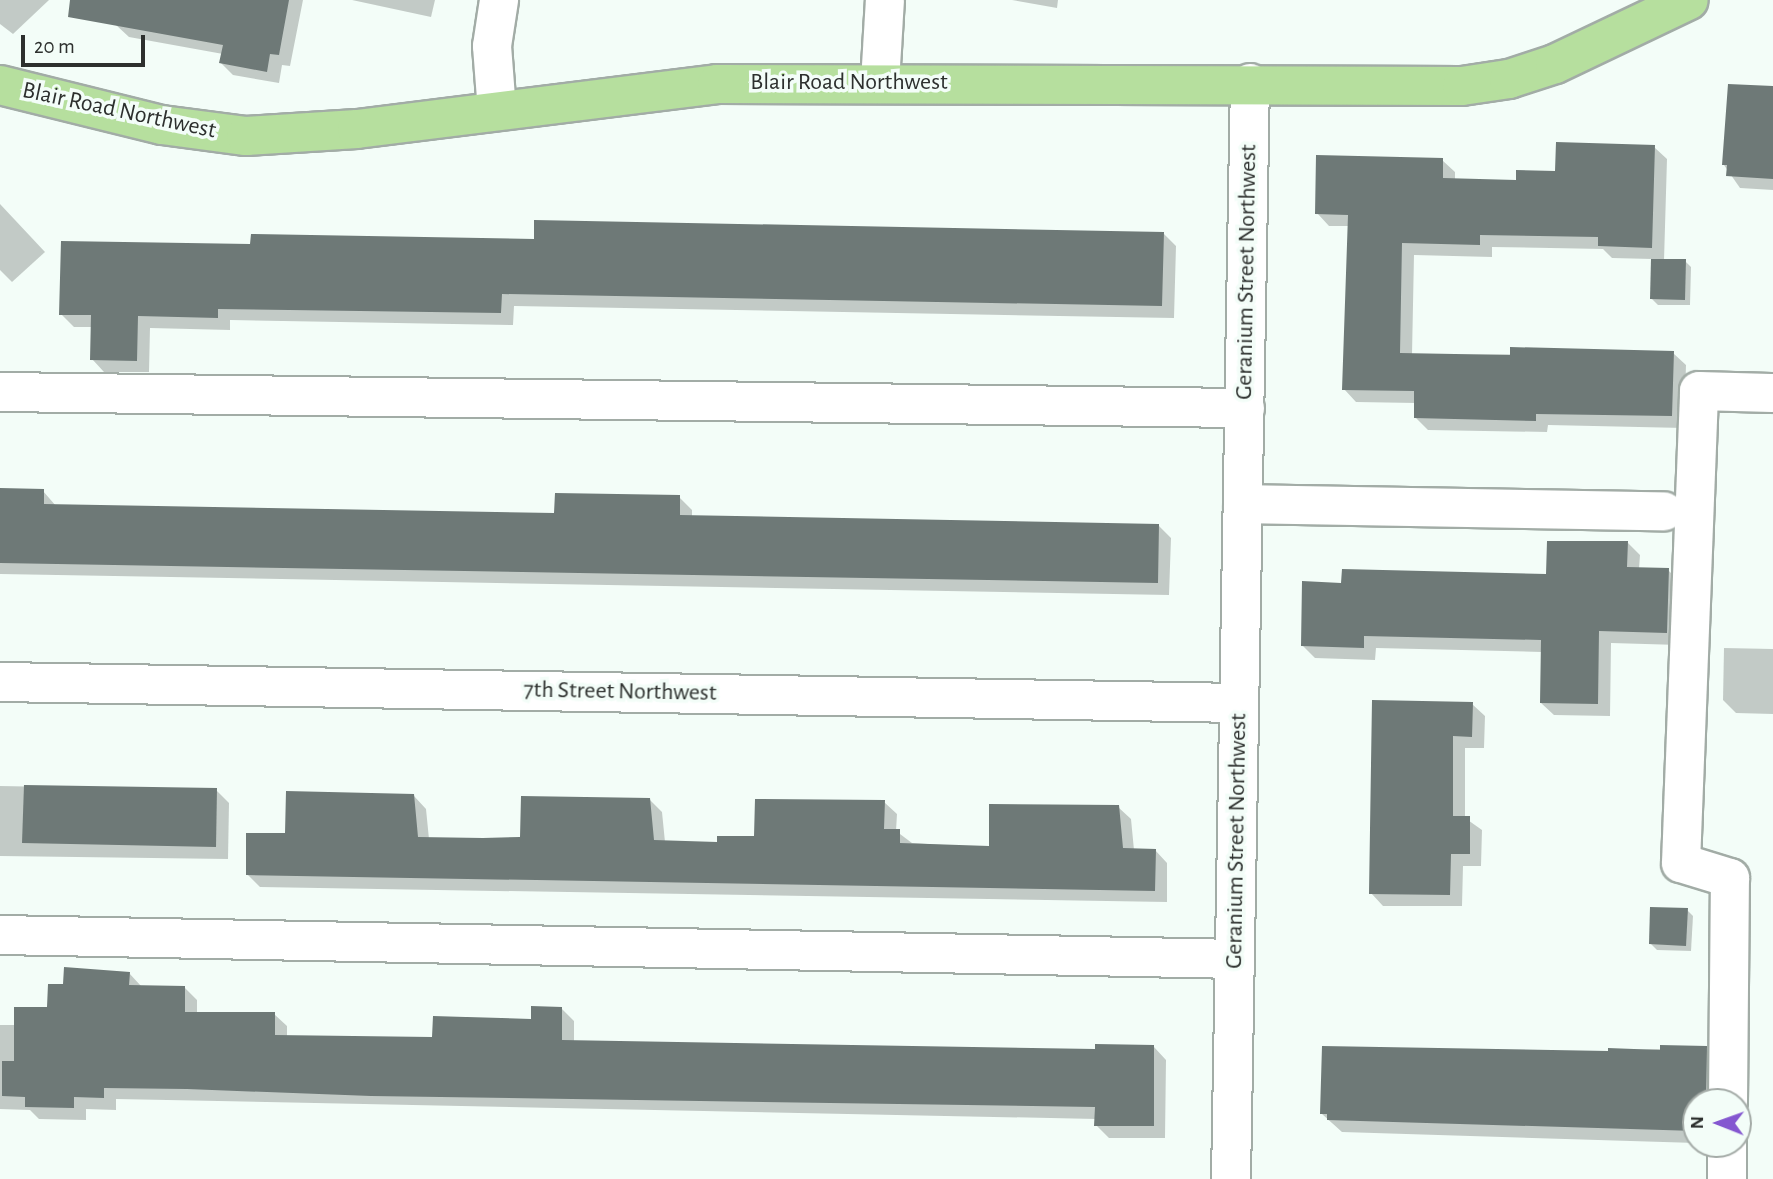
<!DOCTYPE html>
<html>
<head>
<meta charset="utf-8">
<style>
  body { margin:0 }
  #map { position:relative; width:1773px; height:1179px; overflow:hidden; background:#f3fdf8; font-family:"Alegreya Sans",sans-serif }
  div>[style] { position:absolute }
  .shadow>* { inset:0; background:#0003 }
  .building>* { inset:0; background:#6e7977 }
  .roads { filter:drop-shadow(2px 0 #a2aca6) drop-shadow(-2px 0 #a2aca6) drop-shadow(0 2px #a2aca6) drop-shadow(0 -2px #a2aca6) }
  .minor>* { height:38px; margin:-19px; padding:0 19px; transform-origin:19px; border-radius:19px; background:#fff }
  .major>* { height:38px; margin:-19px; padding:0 19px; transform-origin:19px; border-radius:19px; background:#b6df9e }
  span { translate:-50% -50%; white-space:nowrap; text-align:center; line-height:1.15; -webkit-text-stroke:7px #f3fdf8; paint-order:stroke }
  .street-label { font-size:24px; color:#2d302e }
  .north { position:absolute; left:1682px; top:1088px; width:70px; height:70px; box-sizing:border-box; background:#f3fdf8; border:2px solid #a4aba7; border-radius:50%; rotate:271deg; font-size:19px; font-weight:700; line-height:28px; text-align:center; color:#2d302e }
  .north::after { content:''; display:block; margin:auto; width:24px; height:32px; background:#8457d0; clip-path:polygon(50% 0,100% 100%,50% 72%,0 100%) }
  .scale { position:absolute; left:21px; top:35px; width:124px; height:32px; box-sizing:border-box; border:4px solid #2d302e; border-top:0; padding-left:9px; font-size:21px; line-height:24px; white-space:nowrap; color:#2d302e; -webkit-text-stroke:5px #f3fdf8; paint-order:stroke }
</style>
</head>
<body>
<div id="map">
  <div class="shadow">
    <i style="clip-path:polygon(0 0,49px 0,13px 34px,0 24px)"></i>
    <i style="clip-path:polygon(121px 0,303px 0,290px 66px,282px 65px,279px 83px,233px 75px,221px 63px,223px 54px,129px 37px,116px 25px)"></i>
    <i style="clip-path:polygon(352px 0,435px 0,431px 17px)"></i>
    <i style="clip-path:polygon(1012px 0,1058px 0,1057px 8px)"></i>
    <i style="clip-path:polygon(1773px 88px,1773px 190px,1740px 188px,1724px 165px)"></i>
    <i style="clip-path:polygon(1654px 147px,1667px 159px,1664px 261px,1685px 261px,1691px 267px,1690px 305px,1658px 305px,1652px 299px,1652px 259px,1612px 258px,1603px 249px,1492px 247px,1492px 257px,1414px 255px,1412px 355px,1673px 353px,1686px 365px,1684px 428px,1548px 425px,1547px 432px,1428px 430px,1416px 418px,1416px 403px,1356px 402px,1344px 389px,1350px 226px,1329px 226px,1317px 213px,1442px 160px,1455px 172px,1455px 180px,1517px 182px)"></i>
    <i style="clip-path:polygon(0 204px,45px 252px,12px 282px,0 270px)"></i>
    <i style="clip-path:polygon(1164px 234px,1176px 246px,1174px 318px,514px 306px,513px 325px,230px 320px,230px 330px,150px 328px,149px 372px,104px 372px,92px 359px,92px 327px,74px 327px,61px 314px,252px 246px)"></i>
    <i style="clip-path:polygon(0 490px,43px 491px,56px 506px,556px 514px,679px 497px,692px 510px,692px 517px,1159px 526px,1171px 538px,1169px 595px,0 574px)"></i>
    <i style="clip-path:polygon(1628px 543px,1640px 555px,1639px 569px,1668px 570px,1680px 582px,1679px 645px,1611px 643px,1610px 716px,1554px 715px,1541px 703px,1542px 652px,1376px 648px,1375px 660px,1315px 658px,1303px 646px,1343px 584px,1548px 576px)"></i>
    <i style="clip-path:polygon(1724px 648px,1773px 649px,1773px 714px,1736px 713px,1723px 700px)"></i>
    <i style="clip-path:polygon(1373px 702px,1472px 704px,1485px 716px,1484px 748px,1465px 748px,1465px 818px,1482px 830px,1481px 866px,1463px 866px,1462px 906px,1383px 906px,1371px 893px)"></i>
    <i style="clip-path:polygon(0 786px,216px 790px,229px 803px,228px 859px,0 856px)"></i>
    <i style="clip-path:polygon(414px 796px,426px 809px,429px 839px,522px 839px,650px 800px,662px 812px,665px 842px,719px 843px,756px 838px,884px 802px,897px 814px,896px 831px,912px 843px,991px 848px,1118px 807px,1131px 819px,1134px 850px,1155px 850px,1167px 863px,1167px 902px,260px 887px,247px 874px,287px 835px)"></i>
    <i style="clip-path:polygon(1687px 910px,1693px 916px,1691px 951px,1657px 950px,1651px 944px)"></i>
    <i style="clip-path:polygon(129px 973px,141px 986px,185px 988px,197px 1000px,197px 1013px,274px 1014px,287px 1026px,287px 1037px,434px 1039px,532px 1020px,561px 1008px,574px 1021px,574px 1042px,1097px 1051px,1154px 1047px,1166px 1060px,1165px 1138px,1109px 1138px,1096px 1125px,1096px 1119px,116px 1099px,116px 1110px,86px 1109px,86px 1120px,39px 1119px,30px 1110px,0 1109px,0 1025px,16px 1025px,49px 1009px,65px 986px)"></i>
    <i style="clip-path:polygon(1706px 1048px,1718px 1060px,1718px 1102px,1696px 1102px,1696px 1143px,1342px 1132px,1322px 1114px,1610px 1053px,1610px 1050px)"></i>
  </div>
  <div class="building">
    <i style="clip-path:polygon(70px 0,289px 0,279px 55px,270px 54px,267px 72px,219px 63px,223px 45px,68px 17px)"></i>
    <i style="clip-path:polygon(1728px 84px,1773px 86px,1773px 179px,1726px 176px,1727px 165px,1722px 165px)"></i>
    <i style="clip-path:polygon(1556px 142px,1655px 145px,1652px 248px,1598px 246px,1598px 237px,1480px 235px,1480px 245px,1402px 243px,1400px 353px,1510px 355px,1510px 347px,1674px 351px,1672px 416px,1536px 414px,1536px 421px,1414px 418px,1414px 391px,1342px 390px,1348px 215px,1315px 214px,1316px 155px,1443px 158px,1443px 178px,1516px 180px,1516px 170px,1555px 171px)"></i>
    <i style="clip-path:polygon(534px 220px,1164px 232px,1162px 306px,502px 294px,501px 313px,218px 309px,218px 318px,138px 316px,137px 361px,90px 360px,91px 315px,59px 315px,61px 241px,250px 244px,251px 234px,534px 239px)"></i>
    <i style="clip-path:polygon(1651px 259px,1686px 259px,1685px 300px,1650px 299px)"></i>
    <i style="clip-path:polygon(0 488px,44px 489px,44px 504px,554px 513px,555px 493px,680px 495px,680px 515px,1159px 524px,1158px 583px,0 563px)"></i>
    <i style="clip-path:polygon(1547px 541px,1628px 541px,1627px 567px,1669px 568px,1667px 633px,1599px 631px,1598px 704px,1540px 703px,1541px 640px,1364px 636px,1364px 648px,1301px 646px,1302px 581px,1341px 583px,1342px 569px,1546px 574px)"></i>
    <i style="clip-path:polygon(1372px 700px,1473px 702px,1472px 737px,1453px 736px,1453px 816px,1470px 816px,1470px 854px,1451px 854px,1450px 895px,1369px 894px)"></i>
    <i style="clip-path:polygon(24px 785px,217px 788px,216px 847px,22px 843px)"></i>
    <i style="clip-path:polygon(286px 791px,414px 794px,418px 837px,483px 838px,520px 837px,521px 796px,650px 798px,654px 840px,717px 842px,717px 836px,754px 836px,755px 799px,885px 800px,884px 829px,900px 829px,900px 843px,989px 846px,989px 804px,1119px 805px,1123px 848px,1156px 849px,1155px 891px,246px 875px,246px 833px,285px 833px)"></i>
    <i style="clip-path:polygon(1650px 907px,1688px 908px,1686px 946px,1649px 944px)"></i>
    <i style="clip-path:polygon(64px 967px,130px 972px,129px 985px,185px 986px,185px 1012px,275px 1012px,275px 1035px,432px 1037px,433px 1016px,531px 1019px,531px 1006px,562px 1007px,562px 1040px,1095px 1049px,1095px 1044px,1154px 1045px,1154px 1126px,1094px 1126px,1095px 1107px,371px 1096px,187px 1089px,104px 1088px,104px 1098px,74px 1097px,74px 1108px,25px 1107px,25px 1097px,2px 1096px,2px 1061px,14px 1061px,14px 1007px,47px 1007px,48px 984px,63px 984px)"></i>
    <i style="clip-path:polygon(1660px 1045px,1707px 1046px,1706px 1102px,1696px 1102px,1696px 1131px,1327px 1120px,1327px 1114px,1320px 1114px,1322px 1046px,1608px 1051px,1608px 1048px,1660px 1050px)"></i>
  </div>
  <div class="roads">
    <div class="minor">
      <i style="left:880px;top:83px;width:83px;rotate:-86.6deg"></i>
      <i style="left:497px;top:111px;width:65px;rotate:-94.4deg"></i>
      <i style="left:492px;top:46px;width:47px;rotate:-81.3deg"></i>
      <i style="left:0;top:392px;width:1245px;rotate:0.74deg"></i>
      <i style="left:1243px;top:504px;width:421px;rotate:1deg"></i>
      <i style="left:0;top:682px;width:1239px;rotate:0.97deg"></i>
      <i style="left:0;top:935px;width:1235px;rotate:1.11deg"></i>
      <i style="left:1728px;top:1102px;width:224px;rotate:-89.5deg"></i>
      <i style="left:1730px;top:878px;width:51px;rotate:-163deg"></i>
      <i style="left:1681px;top:863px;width:472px;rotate:-87.8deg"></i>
      <i style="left:1699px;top:391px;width:74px;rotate:1.5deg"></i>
      <i style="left:1231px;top:1179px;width:1096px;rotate:-89.01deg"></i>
      <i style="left:1727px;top:1179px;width:35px;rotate:-90deg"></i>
    </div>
    <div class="major">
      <i style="left:0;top:85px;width:167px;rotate:13.9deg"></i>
      <i style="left:162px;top:125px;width:85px;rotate:7.5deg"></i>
      <i style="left:246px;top:136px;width:111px;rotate:-3.6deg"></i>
      <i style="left:357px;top:129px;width:363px;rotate:-7.1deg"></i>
      <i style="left:717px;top:84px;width:745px;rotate:0.15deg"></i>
      <i style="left:1462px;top:86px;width:48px;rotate:-8.5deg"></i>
      <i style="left:1509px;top:79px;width:48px;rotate:-18.1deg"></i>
      <i style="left:1555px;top:64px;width:148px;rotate:-25.5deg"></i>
    </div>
  </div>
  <div class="street-label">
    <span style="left:849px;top:83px">Blair Road Northwest</span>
    <span style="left:119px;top:111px;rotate:12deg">Blair Road Northwest</span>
    <span style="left:1247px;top:272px;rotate:-89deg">Geranium Street Northwest</span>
    <span style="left:620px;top:692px;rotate:1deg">7th Street Northwest</span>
    <span style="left:1237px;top:841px;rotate:-89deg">Geranium Street Northwest</span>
  </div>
  <div class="north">N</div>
  <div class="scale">20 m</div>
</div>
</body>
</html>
